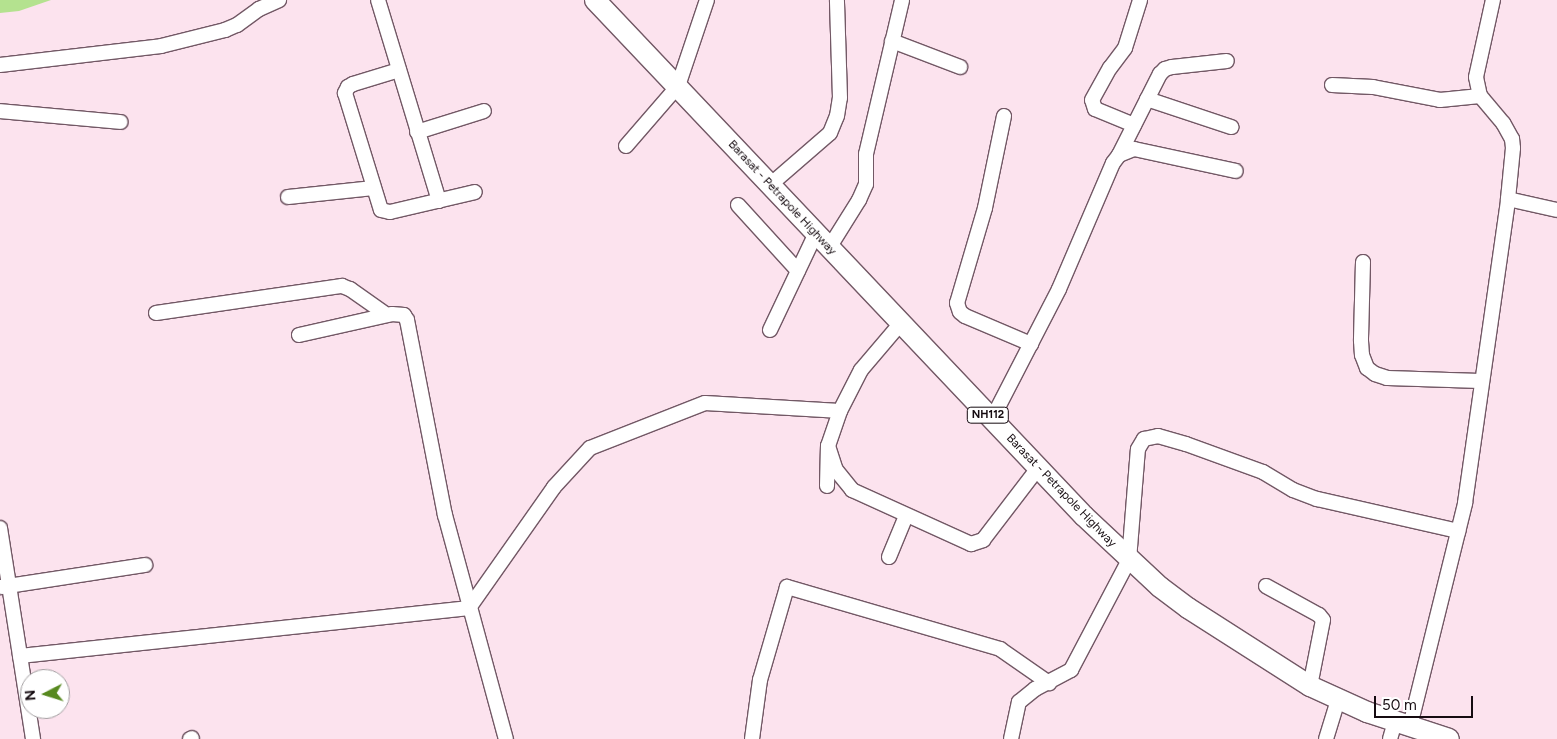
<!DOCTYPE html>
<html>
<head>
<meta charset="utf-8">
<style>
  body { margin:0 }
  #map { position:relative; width:1557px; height:739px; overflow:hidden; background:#fce3ee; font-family:Figtree,sans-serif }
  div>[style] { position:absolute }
  .water>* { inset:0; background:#b4e28f }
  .roads { filter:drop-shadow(1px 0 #725865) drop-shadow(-1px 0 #725865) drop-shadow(0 1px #725865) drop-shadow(0 -1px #725865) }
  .minor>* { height:14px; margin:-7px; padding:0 7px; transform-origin:7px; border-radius:7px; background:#fff }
  .highway>* { height:20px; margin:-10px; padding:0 10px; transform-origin:10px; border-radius:10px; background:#fff }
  span { translate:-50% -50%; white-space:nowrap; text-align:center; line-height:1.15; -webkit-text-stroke:5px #fff; paint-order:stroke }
  .shield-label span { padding:1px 4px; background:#fff; border:1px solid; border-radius:4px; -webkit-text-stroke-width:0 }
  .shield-label { font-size:11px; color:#150b10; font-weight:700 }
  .street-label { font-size:12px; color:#150b10 }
  .north { position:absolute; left:20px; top:669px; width:50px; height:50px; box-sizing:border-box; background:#fff; border:1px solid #a19d9f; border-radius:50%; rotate:265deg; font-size:14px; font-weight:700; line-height:20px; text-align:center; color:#150b10 }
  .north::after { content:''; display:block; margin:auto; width:18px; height:22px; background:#57891f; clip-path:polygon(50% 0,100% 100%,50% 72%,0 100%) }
  .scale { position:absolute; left:1374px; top:696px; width:99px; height:22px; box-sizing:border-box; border:2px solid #150b10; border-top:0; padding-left:6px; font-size:15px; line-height:18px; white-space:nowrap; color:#150b10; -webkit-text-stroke:4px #fff; paint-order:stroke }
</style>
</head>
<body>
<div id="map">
  <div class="water">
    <i style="clip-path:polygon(0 0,51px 0,19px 11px,0 13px)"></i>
  </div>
  <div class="roads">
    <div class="minor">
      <i style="left:378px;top:0;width:210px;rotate:73.1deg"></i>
      <i style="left:892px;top:41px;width:73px;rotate:20.9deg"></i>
      <i style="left:0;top:65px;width:162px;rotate:-6.7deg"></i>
      <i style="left:161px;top:46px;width:66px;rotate:-14deg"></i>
      <i style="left:225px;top:30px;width:13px;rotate:-23deg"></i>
      <i style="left:237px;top:25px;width:27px;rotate:-36deg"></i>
      <i style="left:259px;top:9px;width:22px;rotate:-24deg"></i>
      <i style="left:399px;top:70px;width:48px;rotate:163.1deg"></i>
      <i style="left:353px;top:84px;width:6px;rotate:149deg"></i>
      <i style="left:348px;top:87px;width:7px;rotate:117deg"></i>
      <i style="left:345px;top:93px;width:122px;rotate:72.9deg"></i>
      <i style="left:381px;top:210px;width:9px;rotate:13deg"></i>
      <i style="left:390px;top:212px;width:87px;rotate:-13.2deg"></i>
      <i style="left:1332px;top:85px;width:41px;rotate:2.8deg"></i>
      <i style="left:1373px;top:87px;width:68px;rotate:11deg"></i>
      <i style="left:1440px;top:100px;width:40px;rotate:-5.7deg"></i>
      <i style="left:1147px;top:99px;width:89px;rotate:18.4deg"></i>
      <i style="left:0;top:111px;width:121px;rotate:5.2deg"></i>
      <i style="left:1004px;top:116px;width:94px;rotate:101.7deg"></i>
      <i style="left:985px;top:208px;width:99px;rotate:106.4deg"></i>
      <i style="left:957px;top:303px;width:9px;rotate:72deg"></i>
      <i style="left:960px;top:312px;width:6px;rotate:39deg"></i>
      <i style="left:965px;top:316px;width:72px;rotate:23deg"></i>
      <i style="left:1134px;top:125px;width:42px;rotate:-157.7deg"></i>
      <i style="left:1095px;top:109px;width:9px;rotate:-108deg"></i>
      <i style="left:1092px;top:100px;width:37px;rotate:-61deg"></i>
      <i style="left:1110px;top:68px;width:25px;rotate:-53deg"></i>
      <i style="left:1125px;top:48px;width:50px;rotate:-72.6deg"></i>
      <i style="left:417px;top:132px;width:70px;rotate:-17.4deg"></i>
      <i style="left:626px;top:146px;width:79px;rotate:-49.1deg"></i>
      <i style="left:678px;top:86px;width:91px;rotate:-71.4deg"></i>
      <i style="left:1119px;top:155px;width:91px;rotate:-63.2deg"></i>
      <i style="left:1160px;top:74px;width:7px;rotate:-45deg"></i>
      <i style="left:1165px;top:69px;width:7px;rotate:-16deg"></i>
      <i style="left:1172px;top:67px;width:55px;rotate:-6.2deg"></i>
      <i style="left:770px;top:185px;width:79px;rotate:-40.9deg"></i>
      <i style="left:830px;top:133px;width:18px;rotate:-68deg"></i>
      <i style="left:837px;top:116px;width:18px;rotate:-81deg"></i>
      <i style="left:840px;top:98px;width:98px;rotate:-91.8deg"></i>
      <i style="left:288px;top:197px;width:86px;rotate:-6deg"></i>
      <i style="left:1508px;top:199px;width:50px;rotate:12.7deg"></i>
      <i style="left:738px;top:205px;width:89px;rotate:47.7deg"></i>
      <i style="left:829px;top:248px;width:57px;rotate:-58deg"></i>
      <i style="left:859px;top:200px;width:17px;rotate:-66deg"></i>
      <i style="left:866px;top:184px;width:30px;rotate:-90deg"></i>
      <i style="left:866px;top:154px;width:158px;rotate:-76.8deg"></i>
      <i style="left:1363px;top:262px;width:79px;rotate:91.5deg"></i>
      <i style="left:1361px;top:341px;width:14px;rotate:86deg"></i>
      <i style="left:1362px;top:355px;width:14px;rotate:69deg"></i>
      <i style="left:1367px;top:368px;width:10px;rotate:37deg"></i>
      <i style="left:1375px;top:374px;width:13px;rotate:18deg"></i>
      <i style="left:1387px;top:378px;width:94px;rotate:1.8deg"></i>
      <i style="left:156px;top:313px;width:188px;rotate:-8.3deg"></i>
      <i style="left:342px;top:286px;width:9px;rotate:21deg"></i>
      <i style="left:350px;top:289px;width:45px;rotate:35.1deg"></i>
      <i style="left:770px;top:330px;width:107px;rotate:-64.6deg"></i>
      <i style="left:299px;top:335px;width:95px;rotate:-12.7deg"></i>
      <i style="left:392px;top:314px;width:12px;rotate:5deg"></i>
      <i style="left:404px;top:315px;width:6px;rotate:59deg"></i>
      <i style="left:407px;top:320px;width:199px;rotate:79deg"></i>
      <i style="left:445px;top:515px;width:232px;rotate:74.8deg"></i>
      <i style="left:992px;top:419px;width:146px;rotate:-62.7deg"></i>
      <i style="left:1059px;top:289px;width:137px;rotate:-66.8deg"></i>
      <i style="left:1113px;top:163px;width:10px;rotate:-53deg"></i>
      <i style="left:1119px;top:155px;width:16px;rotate:-22deg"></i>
      <i style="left:1134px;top:149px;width:104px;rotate:12.2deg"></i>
      <i style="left:828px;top:446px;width:25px;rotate:72deg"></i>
      <i style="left:836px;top:470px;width:26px;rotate:51deg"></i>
      <i style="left:852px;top:490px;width:131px;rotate:24.4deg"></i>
      <i style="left:971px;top:544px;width:13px;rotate:-18deg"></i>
      <i style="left:983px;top:540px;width:91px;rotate:-52.6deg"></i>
      <i style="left:827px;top:486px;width:40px;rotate:-88.6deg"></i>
      <i style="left:828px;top:446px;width:37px;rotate:-71deg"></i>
      <i style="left:840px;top:411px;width:46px;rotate:-62.9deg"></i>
      <i style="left:861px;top:370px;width:62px;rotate:-49.6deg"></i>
      <i style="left:0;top:528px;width:214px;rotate:81.1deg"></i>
      <i style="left:889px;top:557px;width:44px;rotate:-67.5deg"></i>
      <i style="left:1266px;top:586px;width:60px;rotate:28.7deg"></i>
      <i style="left:1319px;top:615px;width:6px;rotate:51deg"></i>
      <i style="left:1323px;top:620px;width:67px;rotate:101.1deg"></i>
      <i style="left:1px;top:587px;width:146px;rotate:-8.7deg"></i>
      <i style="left:20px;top:656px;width:452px;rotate:-6.1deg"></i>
      <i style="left:469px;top:608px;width:148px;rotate:-54.9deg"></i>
      <i style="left:554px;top:487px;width:53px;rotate:-47.3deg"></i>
      <i style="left:590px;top:448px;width:123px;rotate:-21.4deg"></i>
      <i style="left:705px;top:403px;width:135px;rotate:3.4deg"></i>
      <i style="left:1410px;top:726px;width:230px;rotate:-76.1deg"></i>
      <i style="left:1465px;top:503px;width:307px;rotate:-81.9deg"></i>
      <i style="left:1508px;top:199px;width:51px;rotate:-84.4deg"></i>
      <i style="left:1513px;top:148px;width:9px;rotate:-96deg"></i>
      <i style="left:1512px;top:139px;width:18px;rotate:-119deg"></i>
      <i style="left:1503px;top:123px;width:35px;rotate:-130deg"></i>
      <i style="left:1480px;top:96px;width:19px;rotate:-102deg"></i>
      <i style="left:1476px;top:77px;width:79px;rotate:-77.6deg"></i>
      <i style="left:190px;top:739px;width:2px;rotate:-27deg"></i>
      <i style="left:752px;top:739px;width:60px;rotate:-82.3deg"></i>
      <i style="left:760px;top:680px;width:97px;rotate:-73.8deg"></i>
      <i style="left:787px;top:587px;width:222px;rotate:16.2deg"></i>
      <i style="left:1000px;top:649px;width:60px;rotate:34.8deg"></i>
      <i style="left:1011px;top:739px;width:38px;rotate:-78deg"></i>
      <i style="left:1019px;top:702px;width:21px;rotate:-39deg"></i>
      <i style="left:1035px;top:689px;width:41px;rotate:-27.8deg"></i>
      <i style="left:1071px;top:670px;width:124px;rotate:-62.2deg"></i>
      <i style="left:1129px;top:560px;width:111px;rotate:-85.4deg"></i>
      <i style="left:1138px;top:449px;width:12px;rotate:-59deg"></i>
      <i style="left:1144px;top:439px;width:14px;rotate:-12deg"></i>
      <i style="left:1158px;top:436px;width:29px;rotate:16deg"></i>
      <i style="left:1186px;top:444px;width:82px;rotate:20deg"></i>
      <i style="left:1263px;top:472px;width:35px;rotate:31deg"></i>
      <i style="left:1293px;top:490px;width:26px;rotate:21deg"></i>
      <i style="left:1317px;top:499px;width:145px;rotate:12.8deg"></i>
      <i style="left:1326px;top:739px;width:41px;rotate:-72.9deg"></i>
      <i style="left:1390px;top:739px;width:19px;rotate:-74deg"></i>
    </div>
    <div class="highway">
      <i style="left:595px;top:0;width:711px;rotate:46.54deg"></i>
      <i style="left:1084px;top:516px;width:104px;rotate:43.1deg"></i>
      <i style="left:1160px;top:587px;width:35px;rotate:37deg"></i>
      <i style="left:1188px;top:608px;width:145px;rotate:32.6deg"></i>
      <i style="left:1310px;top:686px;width:63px;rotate:24.5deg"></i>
      <i style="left:1367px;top:712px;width:86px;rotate:18.2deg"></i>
    </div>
  </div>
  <div class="shield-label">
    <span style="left:988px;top:415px">NH112</span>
  </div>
  <div class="street-label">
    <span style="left:782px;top:198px;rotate:47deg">Barasat - Petrapole Highway</span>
    <span style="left:1061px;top:491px;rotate:46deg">Barasat - Petrapole Highway</span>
  </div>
  <div class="north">N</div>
  <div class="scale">50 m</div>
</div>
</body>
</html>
